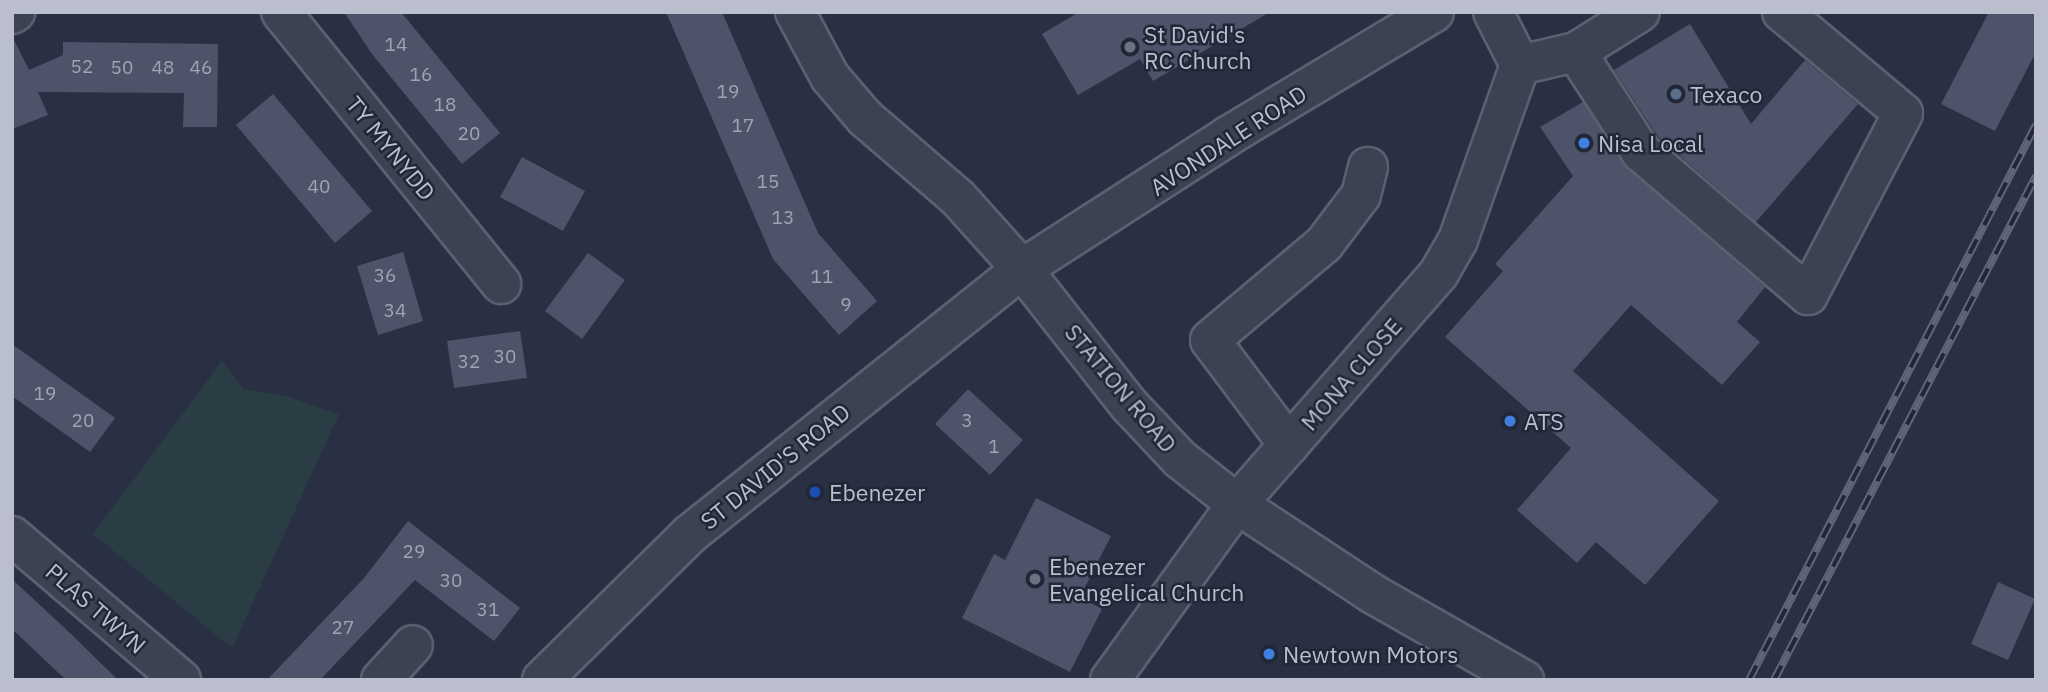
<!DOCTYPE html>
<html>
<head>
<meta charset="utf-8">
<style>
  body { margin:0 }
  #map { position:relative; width:2048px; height:692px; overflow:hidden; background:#293043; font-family:"IBM Plex Sans",sans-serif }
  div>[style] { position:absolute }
  .green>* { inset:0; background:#2b3d44 }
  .building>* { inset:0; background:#4d5469 }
  .roads { filter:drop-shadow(2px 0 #5c6070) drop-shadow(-2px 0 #5c6070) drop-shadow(0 2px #5c6070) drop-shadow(0 -2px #5c6070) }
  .minor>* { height:38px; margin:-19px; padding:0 19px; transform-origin:19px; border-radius:19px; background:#3d4253 }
  .rail>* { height:8px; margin-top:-4px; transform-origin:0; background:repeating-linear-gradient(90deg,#222738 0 16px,#606679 0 32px); box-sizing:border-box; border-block:2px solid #606679 }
  .dots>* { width:19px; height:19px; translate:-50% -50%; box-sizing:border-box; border:4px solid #222738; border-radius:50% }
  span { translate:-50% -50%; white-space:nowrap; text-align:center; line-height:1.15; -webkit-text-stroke:5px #222738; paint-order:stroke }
  .number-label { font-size:19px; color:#a0a4b3 }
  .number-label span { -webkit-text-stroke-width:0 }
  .poi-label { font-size:23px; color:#bbbecc }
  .left { translate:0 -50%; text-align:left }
  .street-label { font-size:23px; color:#bbbecc }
  .frame { position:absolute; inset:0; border:14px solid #bbbecc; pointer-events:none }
</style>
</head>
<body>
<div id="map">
  <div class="green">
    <i style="clip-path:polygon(222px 361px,244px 389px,289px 397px,339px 414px,232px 648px,93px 534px)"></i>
  </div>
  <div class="building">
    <i style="clip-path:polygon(344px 12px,401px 12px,500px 133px,462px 164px,372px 54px)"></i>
    <i style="clip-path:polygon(666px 12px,722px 12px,818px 233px,877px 301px,839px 335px,773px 259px)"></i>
    <i style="clip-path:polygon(1079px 12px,1270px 12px,1153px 81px,1140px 59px,1078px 95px,1042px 34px)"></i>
    <i style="clip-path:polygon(1989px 12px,2036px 12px,2036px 52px,1995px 131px,1941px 104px)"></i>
    <i style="clip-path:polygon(1690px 24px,1751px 124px,1805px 60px,1858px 104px,1756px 222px,1658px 137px,1614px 70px)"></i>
    <i style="clip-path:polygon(12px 36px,29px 70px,63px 55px,63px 42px,218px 44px,217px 127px,183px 127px,184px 93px,38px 92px,48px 115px,12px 129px)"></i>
    <i style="clip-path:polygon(273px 94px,372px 211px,335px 243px,236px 125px)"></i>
    <i style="clip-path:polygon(1583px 102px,1627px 168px,1765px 287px,1737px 322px,1760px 342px,1722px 385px,1631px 305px,1573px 371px,1719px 501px,1645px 585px,1596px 542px,1577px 563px,1517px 510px,1571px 448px,1445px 337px,1503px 271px,1495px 264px,1573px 176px,1540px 127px)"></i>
    <i style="clip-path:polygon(522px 157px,585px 191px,563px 231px,500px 197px)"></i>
    <i style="clip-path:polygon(403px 252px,423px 321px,378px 335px,357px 266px)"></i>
    <i style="clip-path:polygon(588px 253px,625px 280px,582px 339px,545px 311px)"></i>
    <i style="clip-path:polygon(520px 331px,527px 378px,454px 388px,447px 341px)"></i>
    <i style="clip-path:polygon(12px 344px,115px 418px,90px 452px,12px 396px)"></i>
    <i style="clip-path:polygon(968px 389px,1023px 440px,990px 475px,935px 424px)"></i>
    <i style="clip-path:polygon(1036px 498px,1111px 536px,1080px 597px,1102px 609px,1070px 672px,962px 618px,994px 554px,1005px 560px)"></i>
    <i style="clip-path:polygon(408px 521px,520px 608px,494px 641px,415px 580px,320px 680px,267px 680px,364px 578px)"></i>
    <i style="clip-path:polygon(12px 579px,71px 634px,118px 680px,66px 680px,12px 629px)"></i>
    <i style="clip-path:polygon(1998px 582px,2035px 599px,2008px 660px,1971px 644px)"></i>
  </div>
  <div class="roads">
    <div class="minor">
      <i style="left:281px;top:12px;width:350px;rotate:51deg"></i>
      <i style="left:795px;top:12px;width:74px;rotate:61.7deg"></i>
      <i style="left:830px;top:77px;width:54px;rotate:49.5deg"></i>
      <i style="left:865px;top:118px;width:123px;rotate:40.7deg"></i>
      <i style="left:958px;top:198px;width:96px;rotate:48deg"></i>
      <i style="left:1022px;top:269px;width:174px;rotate:51.8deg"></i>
      <i style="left:1130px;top:406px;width:73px;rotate:46.7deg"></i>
      <i style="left:1180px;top:459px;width:73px;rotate:38.3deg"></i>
      <i style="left:1237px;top:504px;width:163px;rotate:33.5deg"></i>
      <i style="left:1373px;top:594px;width:174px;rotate:29.7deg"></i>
      <i style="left:12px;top:14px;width:4px;rotate:-34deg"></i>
      <i style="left:1576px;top:52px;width:119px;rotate:57deg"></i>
      <i style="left:1641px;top:152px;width:220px;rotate:40.6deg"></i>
      <i style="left:1808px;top:295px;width:205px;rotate:-62.4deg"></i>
      <i style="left:1903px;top:113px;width:158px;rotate:-140.1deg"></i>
      <i style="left:1520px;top:65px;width:57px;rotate:-13.1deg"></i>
      <i style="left:1576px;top:52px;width:75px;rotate:-32deg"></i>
      <i style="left:1289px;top:445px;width:131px;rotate:-127deg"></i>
      <i style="left:1210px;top:340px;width:149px;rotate:-40.1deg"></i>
      <i style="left:1324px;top:244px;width:61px;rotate:-52.9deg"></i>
      <i style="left:1361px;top:195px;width:29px;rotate:-76deg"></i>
      <i style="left:12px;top:536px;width:222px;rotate:40.4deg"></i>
      <i style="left:381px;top:680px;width:47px;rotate:-47.6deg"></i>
      <i style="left:542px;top:680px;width:208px;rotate:-44.6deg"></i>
      <i style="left:690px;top:534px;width:425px;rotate:-38.6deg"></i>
      <i style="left:1022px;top:269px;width:245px;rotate:-32.8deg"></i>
      <i style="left:1228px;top:136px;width:240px;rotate:-31deg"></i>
      <i style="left:1110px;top:680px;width:217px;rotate:-54.2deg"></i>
      <i style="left:1237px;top:504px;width:307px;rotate:-48.8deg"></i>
      <i style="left:1439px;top:273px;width:38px;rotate:-60deg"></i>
      <i style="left:1458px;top:240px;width:186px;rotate:-70.5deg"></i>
      <i style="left:1520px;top:65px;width:59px;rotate:-117deg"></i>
    </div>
  </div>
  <div class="rail">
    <i style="left:1749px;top:680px;width:625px;rotate:-62.66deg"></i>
    <i style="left:1774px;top:680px;width:568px;rotate:-62.53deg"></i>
  </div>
  <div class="dots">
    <i style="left:1130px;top:47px;background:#6b7280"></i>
    <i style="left:1676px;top:94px;background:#5c6f8a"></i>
    <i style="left:1584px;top:143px;background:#3f7fe0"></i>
    <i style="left:1510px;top:421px;background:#3f7fe0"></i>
    <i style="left:815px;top:492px;background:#1a4fb4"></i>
    <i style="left:1035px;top:579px;background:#6b7280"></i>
    <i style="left:1269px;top:654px;background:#3f7fe0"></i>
  </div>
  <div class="number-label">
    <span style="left:396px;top:45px">14</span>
    <span style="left:82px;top:67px">52</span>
    <span style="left:122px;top:68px">50</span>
    <span style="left:163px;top:68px">48</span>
    <span style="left:201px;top:68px">46</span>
    <span style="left:421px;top:75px">16</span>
    <span style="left:728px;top:92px">19</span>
    <span style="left:445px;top:105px">18</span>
    <span style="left:743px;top:126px">17</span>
    <span style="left:469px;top:134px">20</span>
    <span style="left:768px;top:182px">15</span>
    <span style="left:319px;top:187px">40</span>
    <span style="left:783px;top:218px">13</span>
    <span style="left:385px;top:276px">36</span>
    <span style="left:822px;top:277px">11</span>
    <span style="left:846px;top:305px">9</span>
    <span style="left:395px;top:311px">34</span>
    <span style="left:505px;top:357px">30</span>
    <span style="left:469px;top:362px">32</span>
    <span style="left:45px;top:394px">19</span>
    <span style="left:83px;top:421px">20</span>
    <span style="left:967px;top:421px">3</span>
    <span style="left:994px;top:447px">1</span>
    <span style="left:414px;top:552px">29</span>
    <span style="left:451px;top:581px">30</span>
    <span style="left:488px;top:610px">31</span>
    <span style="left:343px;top:628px">27</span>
  </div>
  <div class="poi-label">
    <span class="left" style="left:1144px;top:47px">St David's<br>RC Church</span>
    <span class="left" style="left:1690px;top:94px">Texaco</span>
    <span class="left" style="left:1598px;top:143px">Nisa Local</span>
    <span class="left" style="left:1524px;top:421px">ATS</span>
    <span class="left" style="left:829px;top:492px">Ebenezer</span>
    <span class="left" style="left:1049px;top:579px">Ebenezer<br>Evangelical Church</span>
    <span class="left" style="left:1283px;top:654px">Newtown Motors</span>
  </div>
  <div class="street-label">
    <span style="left:1228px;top:140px;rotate:-33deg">AVONDALE ROAD</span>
    <span style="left:391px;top:148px;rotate:51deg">TY MYNYDD</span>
    <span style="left:1351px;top:374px;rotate:-49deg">MONA CLOSE</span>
    <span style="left:1121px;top:388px;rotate:50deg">STATION ROAD</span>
    <span style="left:775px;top:466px;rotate:-39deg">ST DAVID'S ROAD</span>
    <span style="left:96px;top:608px;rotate:41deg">PLAS TWYN</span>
  </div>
  <div class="frame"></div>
</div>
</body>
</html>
